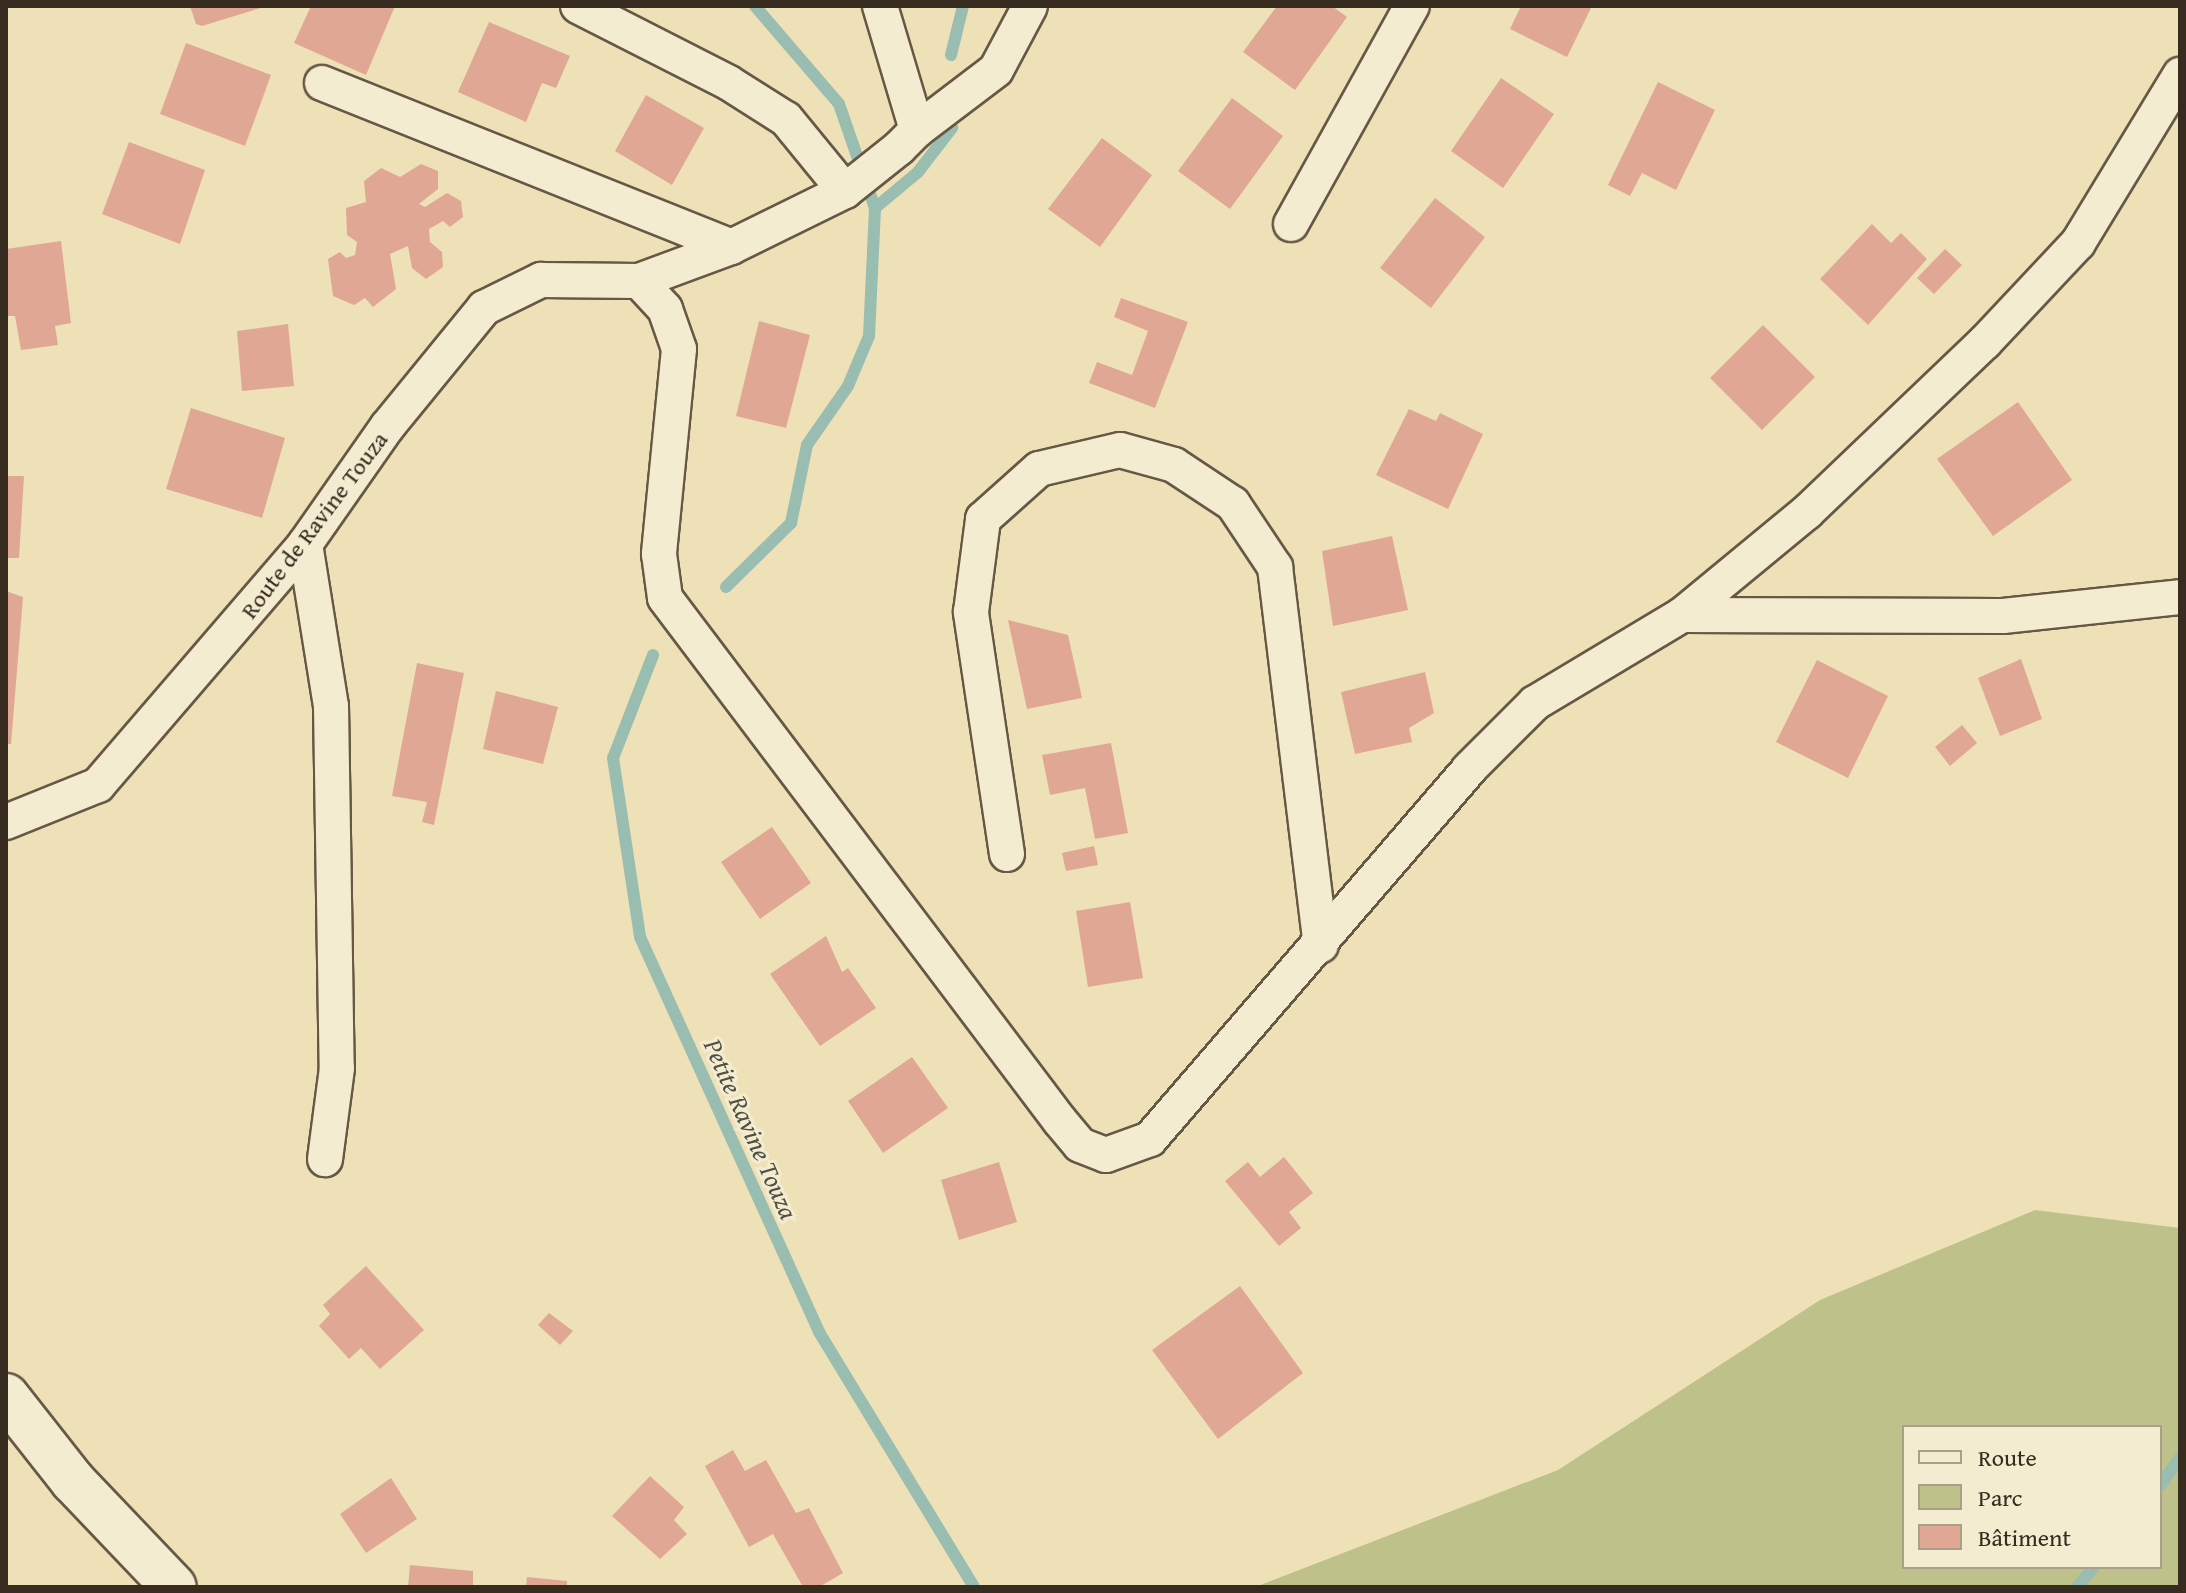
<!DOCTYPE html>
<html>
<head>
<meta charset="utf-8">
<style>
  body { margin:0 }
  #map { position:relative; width:2186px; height:1593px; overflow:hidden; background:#eee1b8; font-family:"Gentium Book Plus",serif }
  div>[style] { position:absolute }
  .green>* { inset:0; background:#bfc18a }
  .stream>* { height:12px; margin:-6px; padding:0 6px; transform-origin:6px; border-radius:6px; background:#99bdb0 }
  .building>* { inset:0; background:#e0a894 }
  .roads { filter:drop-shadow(2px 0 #665845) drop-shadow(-2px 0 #665845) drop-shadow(0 2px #665845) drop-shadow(0 -2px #665845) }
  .minor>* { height:34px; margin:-17px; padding:0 17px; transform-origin:17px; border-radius:17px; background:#f4ecd1 }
  .secondary>* { height:44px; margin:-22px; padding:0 22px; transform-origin:22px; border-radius:22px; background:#f4ecd1 }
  span { translate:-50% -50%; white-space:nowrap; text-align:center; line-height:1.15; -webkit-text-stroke:6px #f4ecd1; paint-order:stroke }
  .street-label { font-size:24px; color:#382b1f }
  .water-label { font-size:26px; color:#505043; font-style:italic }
  .frame { position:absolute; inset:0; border:8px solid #382b1f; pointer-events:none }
  .legend { position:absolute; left:1902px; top:1425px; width:260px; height:144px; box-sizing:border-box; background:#f4ecd1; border:2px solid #a99f8a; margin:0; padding:10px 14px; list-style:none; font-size:24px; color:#382b1f }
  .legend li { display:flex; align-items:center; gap:16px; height:40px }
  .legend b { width:40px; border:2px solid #a99f8a }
</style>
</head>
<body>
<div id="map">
  <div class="green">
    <i style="clip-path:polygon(evenodd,2035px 1210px,2180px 1228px,2180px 1587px,1255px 1587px,1558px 1470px,1820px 1300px,2035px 1210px,1904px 1427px,2160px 1427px,2160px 1567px,1904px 1567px,1904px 1427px)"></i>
  </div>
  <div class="stream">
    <i style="left:755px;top:6px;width:129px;rotate:49.4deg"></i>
    <i style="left:839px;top:104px;width:110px;rotate:70.9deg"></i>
    <i style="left:951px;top:55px;width:50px;rotate:-76.2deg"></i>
    <i style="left:726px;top:587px;width:91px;rotate:-44.6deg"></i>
    <i style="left:791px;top:523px;width:80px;rotate:-78.4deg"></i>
    <i style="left:807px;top:445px;width:72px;rotate:-55.2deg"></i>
    <i style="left:848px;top:386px;width:54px;rotate:-67.2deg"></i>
    <i style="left:869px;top:336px;width:128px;rotate:-87.3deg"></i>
    <i style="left:875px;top:208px;width:56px;rotate:-39.9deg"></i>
    <i style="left:918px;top:172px;width:56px;rotate:-52.3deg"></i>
    <i style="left:653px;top:655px;width:110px;rotate:111.2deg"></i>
    <i style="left:613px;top:758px;width:181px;rotate:81.4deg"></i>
    <i style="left:640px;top:937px;width:434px;rotate:65.6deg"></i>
    <i style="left:819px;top:1332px;width:298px;rotate:58.7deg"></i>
    <i style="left:2160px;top:1486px;width:35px;rotate:-55deg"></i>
    <i style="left:2077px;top:1587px;width:26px;rotate:-50deg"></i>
  </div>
  <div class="building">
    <i style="clip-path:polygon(190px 6px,263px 6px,264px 7px,202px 26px,196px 24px)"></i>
    <i style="clip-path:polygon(311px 6px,395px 6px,366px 75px,294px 43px)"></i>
    <i style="clip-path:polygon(1277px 6px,1332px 6px,1347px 17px,1295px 90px,1243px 52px)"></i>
    <i style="clip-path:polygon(1521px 6px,1592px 6px,1567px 57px,1510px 29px)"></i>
    <i style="clip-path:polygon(489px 22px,570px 56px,556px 88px,542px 83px,526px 122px,458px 92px)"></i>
    <i style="clip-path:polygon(186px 43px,271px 75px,245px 146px,160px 114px)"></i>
    <i style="clip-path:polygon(1501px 78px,1554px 114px,1503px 188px,1451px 151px)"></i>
    <i style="clip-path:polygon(1658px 82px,1715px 110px,1676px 190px,1642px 173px,1630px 196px,1608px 185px)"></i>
    <i style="clip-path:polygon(646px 95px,704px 128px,672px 185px,615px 151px)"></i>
    <i style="clip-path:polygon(1232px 98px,1283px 136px,1230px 209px,1178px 171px)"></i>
    <i style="clip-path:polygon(1102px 138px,1152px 175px,1100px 247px,1048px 209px)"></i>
    <i style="clip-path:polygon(129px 142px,205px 170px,180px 244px,102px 214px)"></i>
    <i style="clip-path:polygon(421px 164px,438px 171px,438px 189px,419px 204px,425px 207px,447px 193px,461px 201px,463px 217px,450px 227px,443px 221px,429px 229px,430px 242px,442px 252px,443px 267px,426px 279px,412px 268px,408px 246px,390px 254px,396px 289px,373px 307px,365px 298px,354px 305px,333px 296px,328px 259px,340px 252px,346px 258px,355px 255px,357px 242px,347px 235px,346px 208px,366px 202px,364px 181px,381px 168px,400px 177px)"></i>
    <i style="clip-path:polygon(1435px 198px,1485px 237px,1431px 308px,1380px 268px)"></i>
    <i style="clip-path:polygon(1872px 224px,1891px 243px,1901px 233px,1927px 259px,1868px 325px,1820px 279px)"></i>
    <i style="clip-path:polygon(61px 241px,71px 323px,55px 326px,58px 345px,21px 350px,15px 316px,6px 316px,6px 249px)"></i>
    <i style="clip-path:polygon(1945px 249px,1962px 265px,1934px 294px,1917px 278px)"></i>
    <i style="clip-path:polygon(1121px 298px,1188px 322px,1155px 408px,1089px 383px,1097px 362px,1132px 375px,1148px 331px,1114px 317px)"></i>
    <i style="clip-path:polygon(759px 321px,810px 335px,786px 428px,736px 416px)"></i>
    <i style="clip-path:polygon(288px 324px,294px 386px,242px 391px,237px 331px)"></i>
    <i style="clip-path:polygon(1763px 325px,1815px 377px,1762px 430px,1710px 378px)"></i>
    <i style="clip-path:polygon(2018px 402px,2072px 480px,1993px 536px,1937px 459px)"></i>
    <i style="clip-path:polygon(191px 408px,285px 438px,262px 518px,166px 489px)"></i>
    <i style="clip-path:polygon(1409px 409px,1436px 421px,1440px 413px,1483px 434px,1448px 509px,1376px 475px)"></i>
    <i style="clip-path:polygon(6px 476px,24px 476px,19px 558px,6px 558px)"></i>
    <i style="clip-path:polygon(1392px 536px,1408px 610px,1333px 626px,1322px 551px)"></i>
    <i style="clip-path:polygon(6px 591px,23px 597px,11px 744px,6px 744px)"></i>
    <i style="clip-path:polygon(1008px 620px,1068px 635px,1082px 698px,1027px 709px)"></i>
    <i style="clip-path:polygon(2021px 659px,2042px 719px,2000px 736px,1978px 678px)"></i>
    <i style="clip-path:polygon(1817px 660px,1888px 696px,1848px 778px,1776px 742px)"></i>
    <i style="clip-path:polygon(417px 663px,464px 673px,434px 825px,422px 822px,427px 802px,392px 796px)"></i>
    <i style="clip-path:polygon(1425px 672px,1434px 713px,1409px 728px,1412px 742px,1355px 754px,1341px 692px)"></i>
    <i style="clip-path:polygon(496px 691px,558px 707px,543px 764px,483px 749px)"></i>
    <i style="clip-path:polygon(1962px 725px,1977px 743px,1950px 766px,1935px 747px)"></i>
    <i style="clip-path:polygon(1111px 743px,1128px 833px,1095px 839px,1085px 788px,1050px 795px,1042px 755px)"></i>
    <i style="clip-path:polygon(772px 827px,811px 883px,760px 919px,721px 862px)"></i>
    <i style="clip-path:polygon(1094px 846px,1098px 865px,1066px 871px,1062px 853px)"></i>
    <i style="clip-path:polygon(1130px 902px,1143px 978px,1088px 987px,1076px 911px)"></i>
    <i style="clip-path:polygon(826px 936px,842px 972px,848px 968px,876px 1008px,820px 1046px,770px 974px)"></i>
    <i style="clip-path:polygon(912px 1057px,948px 1108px,883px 1153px,848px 1101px)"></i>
    <i style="clip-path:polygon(1284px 1157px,1313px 1193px,1289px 1212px,1301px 1228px,1279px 1246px,1225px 1181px,1248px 1162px,1260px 1177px)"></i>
    <i style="clip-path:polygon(999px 1162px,1017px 1222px,959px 1240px,941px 1180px)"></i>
    <i style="clip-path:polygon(366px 1266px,424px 1330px,380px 1369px,361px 1348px,349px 1359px,319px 1326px,330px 1314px,323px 1305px)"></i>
    <i style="clip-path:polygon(1240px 1286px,1303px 1373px,1218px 1439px,1152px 1350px)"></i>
    <i style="clip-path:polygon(549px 1313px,573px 1331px,560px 1345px,538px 1325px)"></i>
    <i style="clip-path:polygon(733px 1450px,745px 1471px,766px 1460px,796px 1513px,809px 1508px,843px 1573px,819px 1587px,803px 1587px,773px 1534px,749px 1547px,705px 1466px)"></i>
    <i style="clip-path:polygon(650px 1476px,684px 1507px,674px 1520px,687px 1534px,660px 1559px,612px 1516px)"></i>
    <i style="clip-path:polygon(391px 1478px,417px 1519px,366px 1553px,340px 1514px)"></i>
    <i style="clip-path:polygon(410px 1565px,473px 1571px,473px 1587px,408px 1587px)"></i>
    <i style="clip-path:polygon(527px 1577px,567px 1581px,567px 1587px,526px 1587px)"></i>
  </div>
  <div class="roads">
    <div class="minor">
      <i style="left:578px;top:6px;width:169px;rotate:27deg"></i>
      <i style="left:729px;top:83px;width:67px;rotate:32.3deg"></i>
      <i style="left:786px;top:119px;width:93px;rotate:50.7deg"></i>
      <i style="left:322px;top:83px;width:441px;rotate:21.8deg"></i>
      <i style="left:917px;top:130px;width:99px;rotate:-37.2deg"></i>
      <i style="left:996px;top:70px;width:72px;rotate:-62deg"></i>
      <i style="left:1291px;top:224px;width:249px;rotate:-61deg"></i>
      <i style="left:639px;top:281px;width:38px;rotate:47deg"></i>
      <i style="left:665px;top:309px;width:42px;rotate:70.7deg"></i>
      <i style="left:679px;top:349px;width:206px;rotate:95.6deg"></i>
      <i style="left:659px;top:554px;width:44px;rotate:82.2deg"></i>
      <i style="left:665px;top:598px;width:655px;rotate:52.94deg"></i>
      <i style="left:1060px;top:1121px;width:31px;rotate:50deg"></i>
      <i style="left:1080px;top:1145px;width:28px;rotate:21deg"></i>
      <i style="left:1106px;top:1155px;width:47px;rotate:-20deg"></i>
      <i style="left:1150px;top:1139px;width:489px;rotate:-49.2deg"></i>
      <i style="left:1469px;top:769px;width:93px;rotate:-45deg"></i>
      <i style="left:1535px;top:703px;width:171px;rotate:-30.9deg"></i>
      <i style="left:1682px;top:615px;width:162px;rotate:-39.5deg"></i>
      <i style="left:1807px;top:512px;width:246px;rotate:-43.7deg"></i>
      <i style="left:1985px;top:342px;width:136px;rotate:-46.8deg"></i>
      <i style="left:2078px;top:243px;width:197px;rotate:-58.7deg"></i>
      <i style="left:305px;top:544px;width:164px;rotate:80.9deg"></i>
      <i style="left:331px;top:706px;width:362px;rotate:89.1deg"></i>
      <i style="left:337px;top:1068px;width:92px;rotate:97.5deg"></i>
      <i style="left:1682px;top:615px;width:321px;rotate:0.2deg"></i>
      <i style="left:2003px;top:616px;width:178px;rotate:-6.1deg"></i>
      <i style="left:6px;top:822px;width:99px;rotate:-21.9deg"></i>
      <i style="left:98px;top:785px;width:318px;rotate:-49.3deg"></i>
      <i style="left:305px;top:544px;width:143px;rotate:-55deg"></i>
      <i style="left:387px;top:427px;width:154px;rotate:-50.8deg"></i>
      <i style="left:484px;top:308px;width:64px;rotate:-26.2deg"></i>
      <i style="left:541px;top:280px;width:98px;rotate:0.6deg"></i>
      <i style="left:639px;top:281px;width:98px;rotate:-20.3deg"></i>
      <i style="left:731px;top:247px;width:127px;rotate:-26.2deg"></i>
      <i style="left:845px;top:191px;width:69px;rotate:-38.5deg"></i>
      <i style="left:899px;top:148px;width:25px;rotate:-45deg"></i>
      <i style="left:917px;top:130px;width:129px;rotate:-106.6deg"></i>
      <i style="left:1007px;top:854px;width:245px;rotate:-98.5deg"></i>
      <i style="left:971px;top:612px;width:94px;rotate:-82.6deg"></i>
      <i style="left:983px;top:519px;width:75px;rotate:-41.8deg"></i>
      <i style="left:1039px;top:469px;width:83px;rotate:-13.2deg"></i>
      <i style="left:1120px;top:450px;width:56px;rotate:15.5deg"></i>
      <i style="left:1174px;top:465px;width:71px;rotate:33.5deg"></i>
      <i style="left:1233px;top:504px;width:76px;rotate:56.3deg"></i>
      <i style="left:1275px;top:567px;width:381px;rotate:83.1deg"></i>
    </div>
    <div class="secondary">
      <i style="left:6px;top:1396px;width:108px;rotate:51.8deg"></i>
      <i style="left:73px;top:1481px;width:146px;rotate:46.4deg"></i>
    </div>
  </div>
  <div class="street-label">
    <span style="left:314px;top:525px;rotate:-53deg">Route de Ravine Touza</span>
  </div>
  <div class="water-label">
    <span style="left:751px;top:1129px;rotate:66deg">Petite Ravine Touza</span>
  </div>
  <div class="frame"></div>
  <ul class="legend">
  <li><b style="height:10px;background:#f4ecd1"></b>Route</li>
  <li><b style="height:22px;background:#bfc18a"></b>Parc</li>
  <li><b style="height:22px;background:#e0a894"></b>Bâtiment</li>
  </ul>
</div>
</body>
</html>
